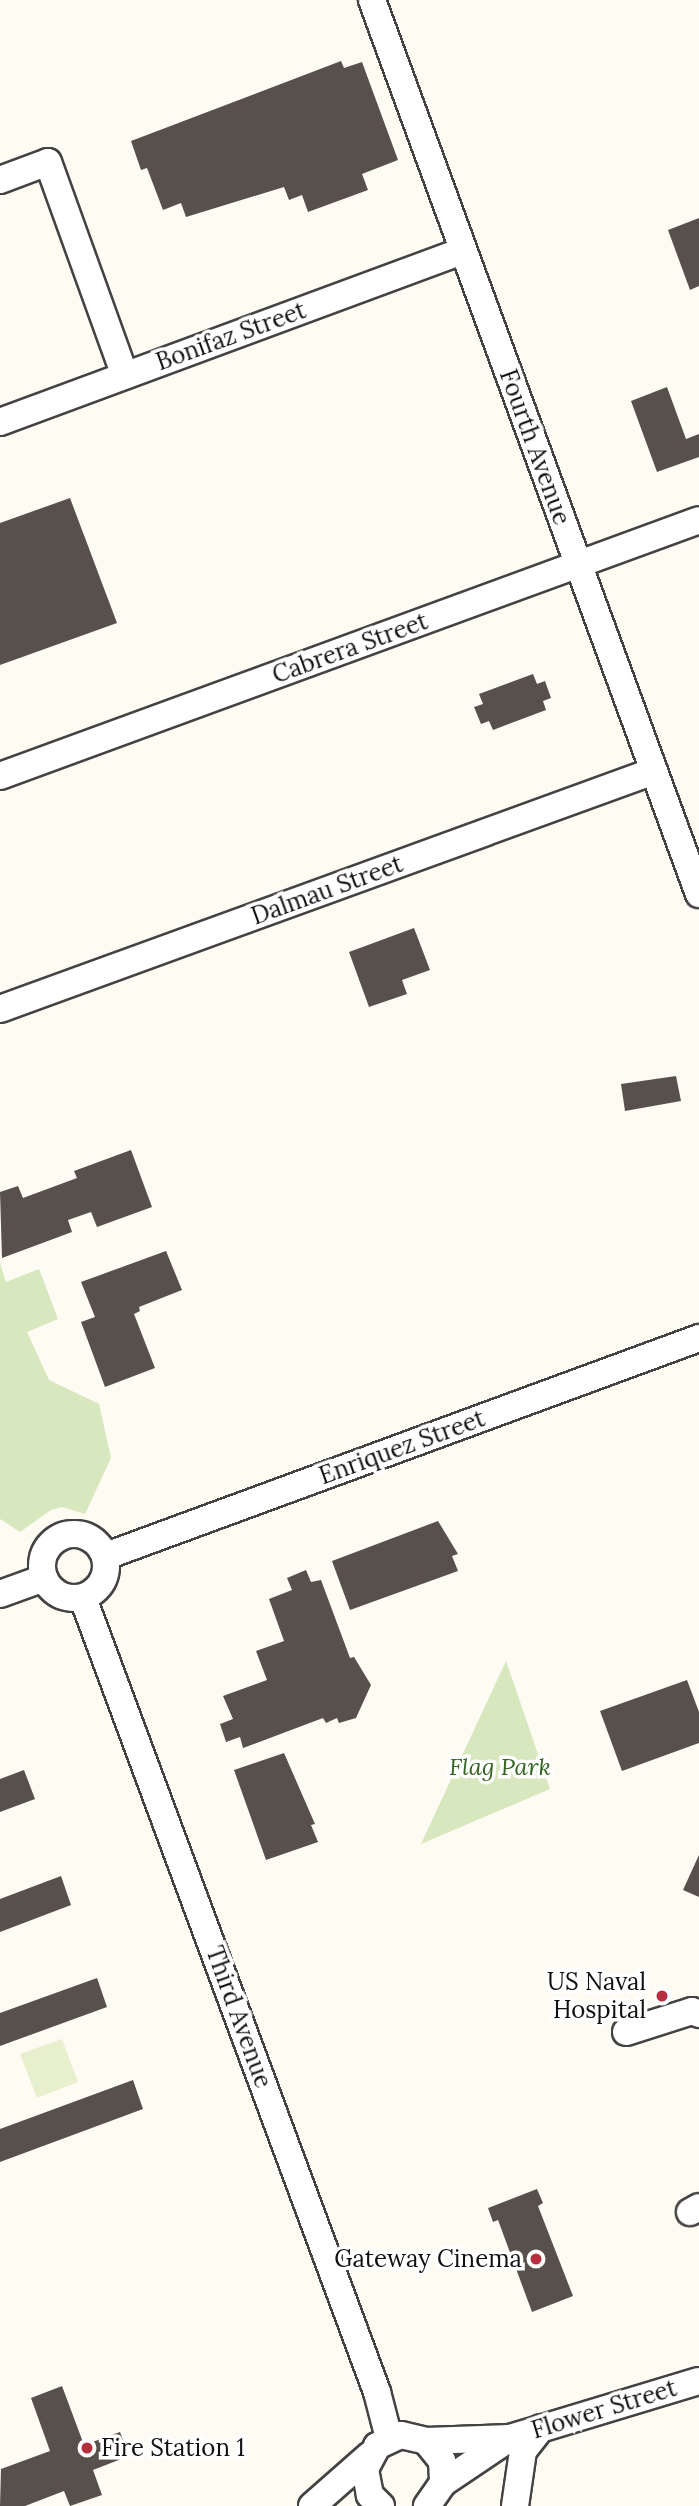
<!DOCTYPE html>
<html>
<head>
<meta charset="utf-8">
<style>
  body { margin:0 }
  #map { position:relative; width:699px; height:2506px; overflow:hidden; background:#fefbf3; font-family:Lora,serif }
  div>[style] { position:absolute }
  .green>* { inset:0; background:#d7e7be }
  .pitch>* { inset:0; background:#e7efcf }
  .building>* { inset:0; background:#58504d }
  .roads { filter:drop-shadow(2px 0 #434343) drop-shadow(-2px 0 #434343) drop-shadow(0 2px #434343) drop-shadow(0 -2px #434343) }
  .minor>* { height:26px; margin:-13px; padding:0 13px; transform-origin:13px; border-radius:13px; background:#fff }
  .minor>.ring { margin:-13px; padding:0; box-sizing:content-box; background:none; border:26px solid #fff; border-radius:50% }
  .dots>* { width:19px; height:19px; translate:-50% -50%; box-sizing:border-box; border:4px solid #fff; border-radius:50% }
  span { translate:-50% -50%; white-space:nowrap; text-align:center; line-height:1.15; -webkit-text-stroke:7px #fff; paint-order:stroke }
  .street-label { font-size:24px; color:#101010 }
  .park-label { font-size:24px; color:#366423; font-style:italic }
  .poi-label { font-size:24px; color:#101010 }
  .right { translate:-100% -50%; text-align:right }
  .left { translate:0 -50%; text-align:left }
</style>
</head>
<body>
<div id="map">
  <div class="green">
    <i style="clip-path:polygon(0 1263px,6px 1282px,39px 1269px,58px 1319px,27px 1332px,49px 1380px,99px 1404px,111px 1458px,85px 1514px,62px 1507px,51px 1510px,20px 1532px,0 1519px)"></i>
    <i style="clip-path:polygon(506px 1661px,550px 1789px,421px 1844px)"></i>
  </div>
  <div class="pitch">
    <i style="clip-path:polygon(62px 2039px,78px 2082px,37px 2098px,20px 2054px)"></i>
  </div>
  <div class="building">
    <i style="clip-path:polygon(341px 61px,344px 68px,362px 62px,398px 160px,362px 174px,368px 190px,308px 212px,302px 195px,289px 200px,284px 187px,186px 217px,181px 203px,163px 210px,147px 168px,141px 170px,131px 141px)"></i>
    <i style="clip-path:polygon(699px 218px,699px 286px,690px 290px,668px 230px)"></i>
    <i style="clip-path:polygon(667px 387px,686px 439px,699px 434px,699px 457px,657px 472px,631px 401px)"></i>
    <i style="clip-path:polygon(70px 498px,117px 623px,0 665px,0 523px)"></i>
    <i style="clip-path:polygon(533px 674px,537px 684px,545px 681px,551px 698px,543px 701px,546px 710px,493px 730px,489px 721px,481px 724px,474px 707px,483px 704px,479px 694px)"></i>
    <i style="clip-path:polygon(414px 928px,430px 970px,402px 980px,407px 994px,369px 1007px,349px 952px)"></i>
    <i style="clip-path:polygon(676px 1076px,681px 1101px,625px 1111px,621px 1084px)"></i>
    <i style="clip-path:polygon(131px 1150px,152px 1207px,97px 1227px,91px 1212px,68px 1220px,72px 1232px,2px 1258px,0 1192px,18px 1186px,23px 1198px,77px 1178px,74px 1171px)"></i>
    <i style="clip-path:polygon(166px 1251px,182px 1290px,139px 1307px,140px 1311px,134px 1314px,155px 1368px,105px 1387px,81px 1322px,95px 1317px,81px 1282px)"></i>
    <i style="clip-path:polygon(438px 1521px,458px 1554px,452px 1556px,458px 1571px,350px 1610px,332px 1561px)"></i>
    <i style="clip-path:polygon(306px 1570px,311px 1582px,321px 1580px,350px 1658px,354px 1657px,371px 1685px,356px 1718px,339px 1723px,337px 1718px,326px 1723px,323px 1718px,243px 1748px,240px 1737px,226px 1742px,220px 1724px,233px 1719px,223px 1696px,267px 1680px,256px 1651px,284px 1641px,269px 1599px,292px 1590px,287px 1578px)"></i>
    <i style="clip-path:polygon(687px 1680px,699px 1712px,699px 1743px,622px 1771px,600px 1711px)"></i>
    <i style="clip-path:polygon(284px 1753px,315px 1824px,311px 1825px,318px 1842px,266px 1860px,234px 1770px)"></i>
    <i style="clip-path:polygon(24px 1770px,35px 1799px,0 1812px,0 1779px)"></i>
    <i style="clip-path:polygon(699px 1855px,699px 1897px,683px 1890px)"></i>
    <i style="clip-path:polygon(61px 1876px,71px 1905px,0 1932px,0 1899px)"></i>
    <i style="clip-path:polygon(97px 1978px,107px 2007px,0 2046px,0 2013px)"></i>
    <i style="clip-path:polygon(133px 2080px,143px 2109px,0 2162px,0 2129px)"></i>
    <i style="clip-path:polygon(537px 2189px,543px 2203px,538px 2206px,573px 2296px,532px 2312px,498px 2220px,493px 2222px,488px 2208px)"></i>
    <i style="clip-path:polygon(62px 2386px,84px 2445px,120px 2432px,129px 2456px,93px 2470px,102px 2495px,70px 2506px,64px 2491px,25px 2506px,0 2506px,1px 2469px,50px 2451px,31px 2398px)"></i>
  </div>
  <div class="roads">
    <div class="minor">
      <i style="left:372px;top:0;width:952px;rotate:69.91deg"></i>
      <i style="left:0;top:180px;width:51px;rotate:-20.6deg"></i>
      <i style="left:48px;top:162px;width:227px;rotate:70.2deg"></i>
      <i style="left:0;top:422px;width:494px;rotate:-20.3deg"></i>
      <i style="left:0;top:776px;width:744px;rotate:-20.11deg"></i>
      <i style="left:0;top:1009px;width:696px;rotate:-20deg"></i>
      <i class="ring" style="left:42px;top:1534px;width:38px;height:38px"></i>
      <i style="left:106px;top:1556px;width:632px;rotate:-20.18deg"></i>
      <i style="left:0;top:1594px;width:47px;rotate:-20deg"></i>
      <i style="left:83px;top:1598px;width:847px;rotate:69.68deg"></i>
      <i style="left:377px;top:2392px;width:48px;rotate:75.4deg"></i>
      <i style="left:626px;top:2032px;width:69px;rotate:-17.7deg"></i>
      <i style="left:692px;top:2011px;width:8px;rotate:23deg"></i>
      <i style="left:690px;top:2212px;width:10px;rotate:-29deg"></i>
      <i style="left:426px;top:2441px;width:84px;rotate:-2deg"></i>
      <i style="left:443px;top:2483px;width:81px;rotate:-33.9deg"></i>
      <i style="left:510px;top:2438px;width:197px;rotate:-16.8deg"></i>
      <i style="left:312px;top:2506px;width:76px;rotate:-41.3deg"></i>
      <i style="left:381px;top:2506px;width:16px;rotate:-135deg"></i>
      <i style="left:370px;top:2495px;width:26px;rotate:-101deg"></i>
      <i style="left:365px;top:2469px;width:26px;rotate:-62deg"></i>
      <i style="left:377px;top:2446px;width:26px;rotate:-25deg"></i>
      <i style="left:401px;top:2435px;width:26px;rotate:13deg"></i>
      <i style="left:426px;top:2441px;width:26px;rotate:51deg"></i>
      <i style="left:442px;top:2461px;width:22px;rotate:87deg"></i>
      <i style="left:443px;top:2483px;width:28px;rotate:125deg"></i>
      <i style="left:515px;top:2506px;width:56px;rotate:-81.7deg"></i>
      <i style="left:523px;top:2451px;width:29px;rotate:-52deg"></i>
    </div>
  </div>
  <div class="dots">
    <i style="left:662px;top:1996px;background:#b82f40"></i>
    <i style="left:536px;top:2259px;background:#b82f40"></i>
    <i style="left:87px;top:2448px;background:#b82f40"></i>
  </div>
  <div class="street-label">
    <span style="left:231px;top:336px;rotate:-20deg">Bonifaz Street</span>
    <span style="left:535px;top:447px;rotate:70deg">Fourth Avenue</span>
    <span style="left:350px;top:648px;rotate:-20deg">Cabrera Street</span>
    <span style="left:327px;top:890px;rotate:-20deg">Dalmau Street</span>
    <span style="left:402px;top:1447px;rotate:-20deg">Enriquez Street</span>
    <span style="left:239px;top:2017px;rotate:70deg">Third Avenue</span>
    <span style="left:604px;top:2409px;rotate:-17deg">Flower Street</span>
  </div>
  <div class="park-label">
    <span style="left:500px;top:1767px">Flag Park</span>
  </div>
  <div class="poi-label">
    <span class="right" style="left:646px;top:1996px">US Naval<br>Hospital</span>
    <span class="right" style="left:522px;top:2259px">Gateway Cinema</span>
    <span class="left" style="left:101px;top:2448px">Fire Station 1</span>
  </div>
</div>
</body>
</html>
